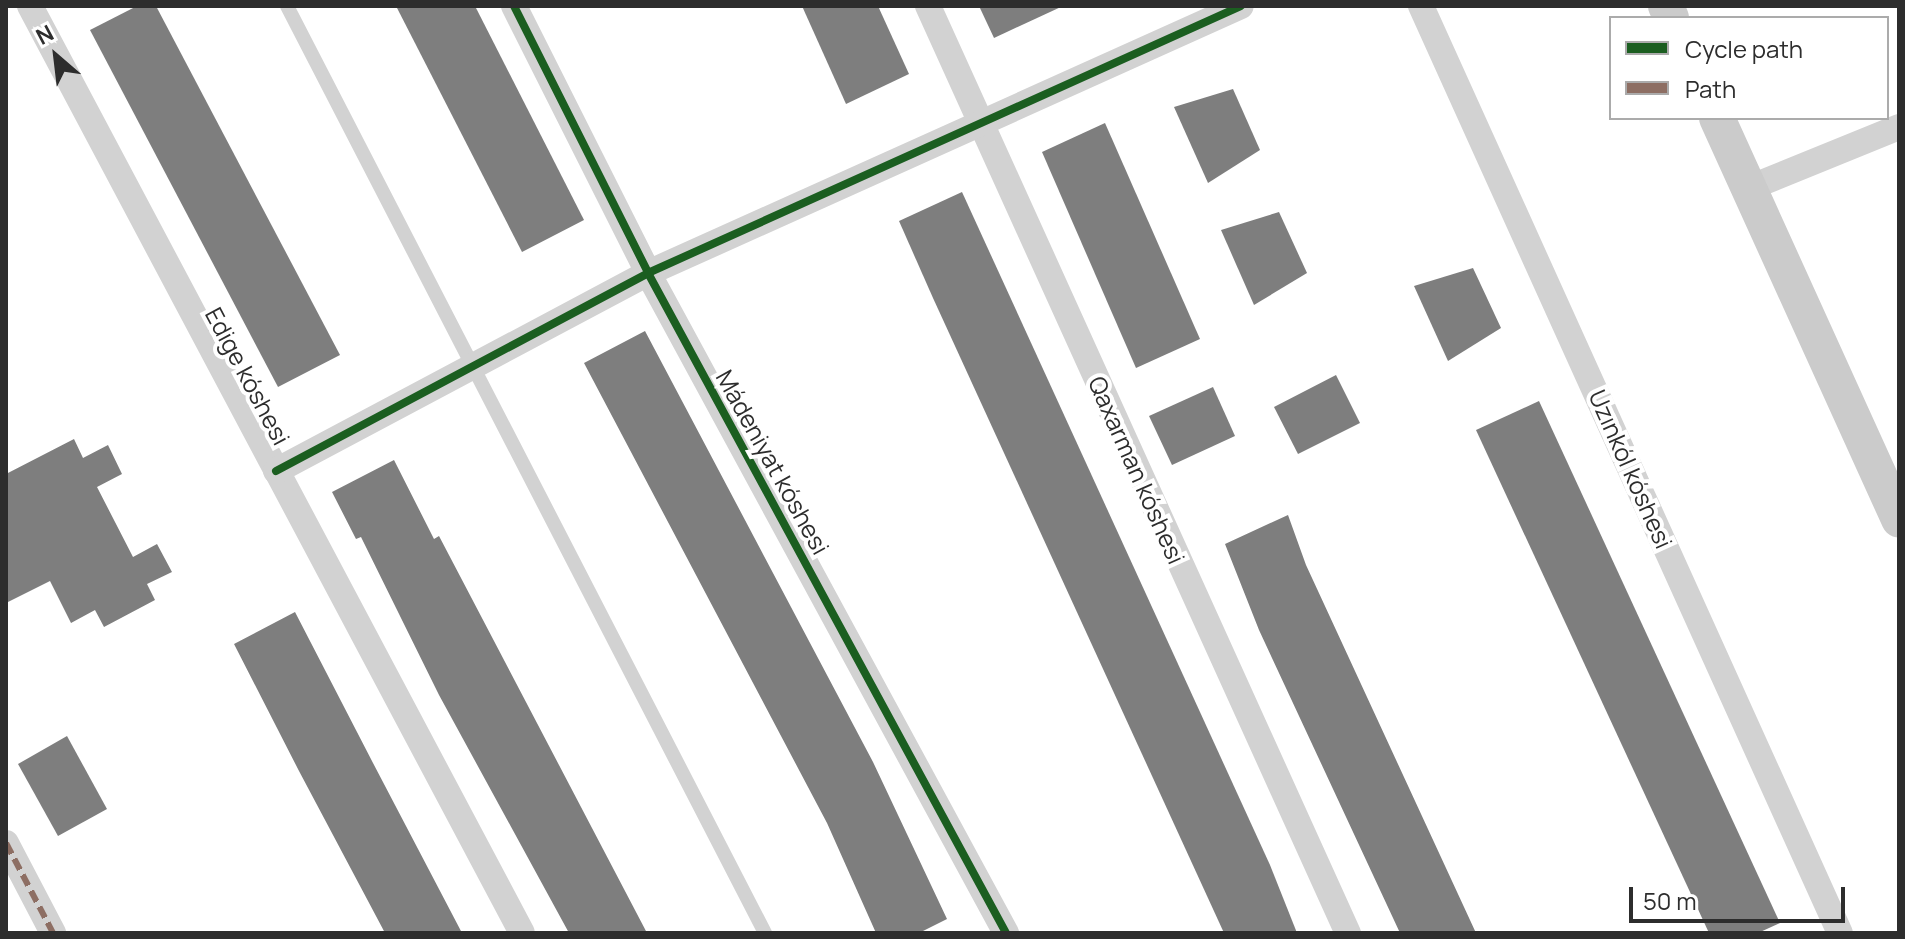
<!DOCTYPE html>
<html>
<head>
<meta charset="utf-8">
<style>
  body { margin:0 }
  #map { position:relative; width:1905px; height:939px; overflow:hidden; background:#fff; font-family:Manrope,sans-serif }
  div>[style] { position:absolute }
  .building>* { inset:0; background:#7e7e7e }
  .service>* { height:14px; margin:-7px; padding:0 7px; transform-origin:7px; border-radius:7px; background:#d2d2d2 }
  .minor>* { height:26px; margin:-13px; padding:0 13px; transform-origin:13px; border-radius:13px; background:#d2d2d2 }
  .secondary>* { height:36px; margin:-18px; padding:0 18px; transform-origin:18px; border-radius:18px; background:#cbcbcb }
  .quiet>* { height:6px; margin-top:-3px; transform-origin:0; background:repeating-linear-gradient(90deg,#8d6e63 0 12px,transparent 0 18px) }
  .cycleway>* { height:8px; margin:-4px; padding:0 4px; transform-origin:4px; border-radius:4px; background:#1b5e20 }
  span { translate:-50% -50%; white-space:nowrap; text-align:center; line-height:1.15; -webkit-text-stroke:8px #fff; paint-order:stroke }
  .street-label { font-size:24px; color:#2d2d2d }
  .frame { position:absolute; inset:0; border:8px solid #2d2d2d; pointer-events:none }
  .legend { position:absolute; left:1609px; top:16px; width:280px; height:104px; box-sizing:border-box; background:#fff; border:2px solid #ababab; margin:0; padding:10px 14px; list-style:none; font-size:24px; color:#2d2d2d }
  .legend li { display:flex; align-items:center; gap:16px; height:40px }
  .legend b { width:40px; border:2px solid #ababab }
  .north { position:absolute; left:16px; top:16px; width:80px; height:80px; -webkit-text-stroke:6px #fff; paint-order:stroke; rotate:332deg; font-size:22px; font-weight:700; line-height:32px; text-align:center; color:#2d2d2d }
  .north::after { content:''; display:block; margin:auto; width:28px; height:36px; background:#2d2d2d; clip-path:polygon(50% 0,100% 100%,50% 72%,0 100%) }
  .scale { position:absolute; left:1629px; top:887px; width:216px; height:36px; box-sizing:border-box; border:4px solid #2d2d2d; border-top:0; padding-left:10px; font-size:24px; line-height:28px; white-space:nowrap; color:#2d2d2d; -webkit-text-stroke:6px #fff; paint-order:stroke }
</style>
</head>
<body>
<div id="map">
  <div class="building">
    <i style="clip-path:polygon(137px 6px,156px 6px,340px 355px,278px 387px,90px 30px)"></i>
    <i style="clip-path:polygon(396px 6px,475px 6px,584px 220px,522px 252px)"></i>
    <i style="clip-path:polygon(802px 6px,878px 6px,909px 74px,846px 104px)"></i>
    <i style="clip-path:polygon(979px 6px,1063px 6px,994px 38px)"></i>
    <i style="clip-path:polygon(1233px 89px,1260px 150px,1208px 183px,1174px 107px)"></i>
    <i style="clip-path:polygon(1105px 123px,1200px 339px,1136px 368px,1042px 152px)"></i>
    <i style="clip-path:polygon(962px 192px,1270px 865px,1297px 933px,1224px 933px,933px 298px,899px 221px)"></i>
    <i style="clip-path:polygon(1279px 212px,1307px 273px,1254px 305px,1221px 230px)"></i>
    <i style="clip-path:polygon(1473px 268px,1501px 328px,1448px 361px,1414px 286px)"></i>
    <i style="clip-path:polygon(645px 331px,873px 762px,947px 919px,919px 933px,876px 933px,827px 823px,584px 363px)"></i>
    <i style="clip-path:polygon(1336px 375px,1360px 423px,1298px 454px,1274px 407px)"></i>
    <i style="clip-path:polygon(1213px 387px,1235px 436px,1172px 465px,1149px 416px)"></i>
    <i style="clip-path:polygon(1539px 401px,1780px 923px,1758px 933px,1709px 933px,1476px 430px)"></i>
    <i style="clip-path:polygon(74px 439px,83px 458px,108px 445px,122px 474px,97px 487px,133px 557px,157px 544px,172px 572px,147px 584px,155px 600px,104px 627px,95px 610px,71px 623px,50px 581px,6px 603px,6px 474px)"></i>
    <i style="clip-path:polygon(394px 460px,434px 539px,439px 536px,647px 933px,569px 933px,439px 695px,361px 537px,356px 539px,332px 492px)"></i>
    <i style="clip-path:polygon(1288px 515px,1306px 565px,1476px 933px,1400px 933px,1259px 630px,1225px 544px)"></i>
    <i style="clip-path:polygon(295px 612px,373px 763px,462px 933px,385px 933px,299px 771px,234px 644px)"></i>
    <i style="clip-path:polygon(67px 736px,107px 809px,58px 836px,18px 764px)"></i>
  </div>
  <div class="service">
    <i style="left:287px;top:6px;width:1043px;rotate:62.72deg"></i>
  </div>
  <div class="minor">
    <i style="left:30px;top:6px;width:1049px;rotate:62.04deg"></i>
    <i style="left:514px;top:6px;width:299px;rotate:63.3deg"></i>
    <i style="left:648px;top:273px;width:751px;rotate:61.52deg"></i>
    <i style="left:928px;top:6px;width:1018px;rotate:65.63deg"></i>
    <i style="left:1421px;top:6px;width:1017px;rotate:65.68deg"></i>
    <i style="left:1749px;top:188px;width:162px;rotate:-22.1deg"></i>
    <i style="left:276px;top:471px;width:421px;rotate:-28deg"></i>
    <i style="left:648px;top:273px;width:650px;rotate:-24.24deg"></i>
    <i style="left:6px;top:843px;width:102px;rotate:62.4deg"></i>
  </div>
  <div class="secondary">
    <i style="left:1666px;top:6px;width:13px;rotate:67deg"></i>
    <i style="left:1717px;top:118px;width:441px;rotate:65.6deg"></i>
  </div>
  <div class="quiet">
    <i style="left:6px;top:843px;width:102px;rotate:62.4deg"></i>
  </div>
  <div class="cycleway">
    <i style="left:514px;top:6px;width:299px;rotate:63.3deg"></i>
    <i style="left:648px;top:273px;width:751px;rotate:61.52deg"></i>
    <i style="left:276px;top:471px;width:421px;rotate:-28deg"></i>
    <i style="left:648px;top:273px;width:650px;rotate:-24.24deg"></i>
  </div>
  <div class="street-label">
    <span style="left:248px;top:376px;rotate:62deg">Edige kóshesi</span>
    <span style="left:773px;top:462px;rotate:61deg">Mádeniyat kóshesi</span>
    <span style="left:1631px;top:469px;rotate:66deg">Uzınkól kóshesi</span>
    <span style="left:1137px;top:470px;rotate:66deg">Qaxarman kóshesi</span>
  </div>
  <div class="frame"></div>
  <ul class="legend">
  <li><b style="height:10px;background:#1b5e20"></b>Cycle path</li>
  <li><b style="height:10px;background:#8d6e63"></b>Path</li>
  </ul>
  <div class="north">N</div>
  <div class="scale">50 m</div>
</div>
</body>
</html>
